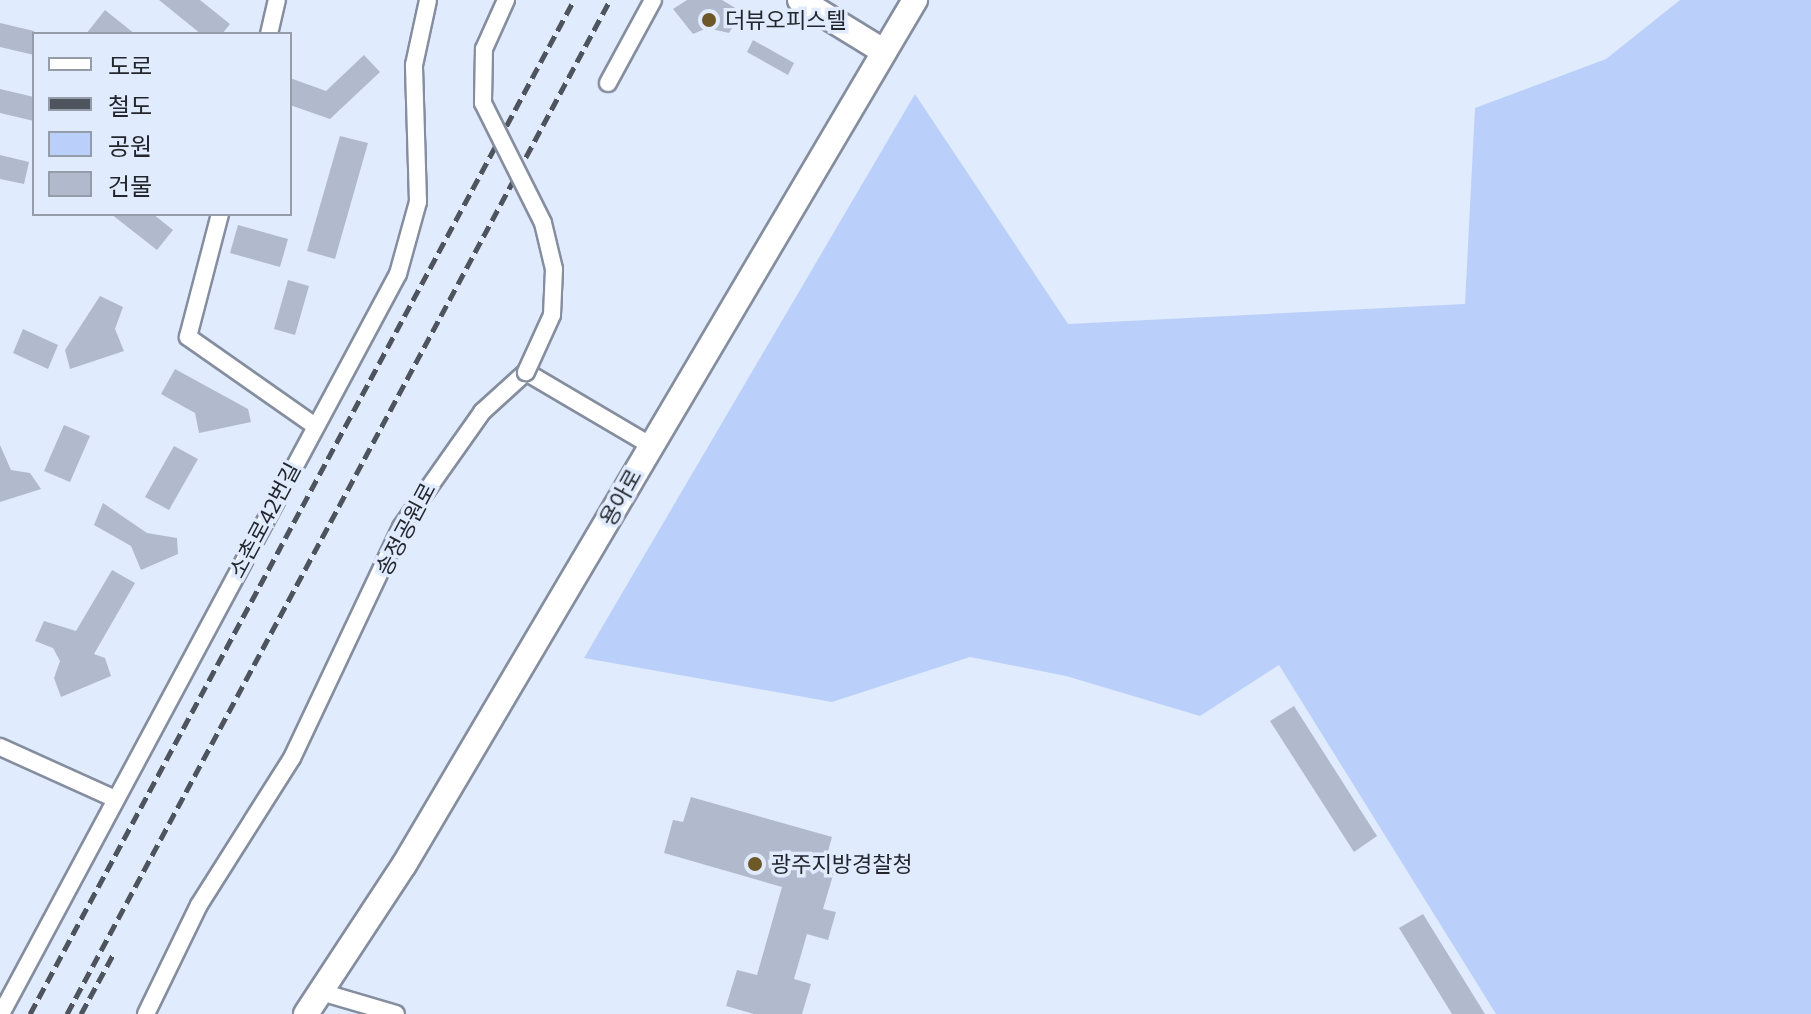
<!DOCTYPE html>
<html>
<head>
<meta charset="utf-8">
<style>
  body { margin:0 }
  #map { position:relative; width:1811px; height:1014px; overflow:hidden; background:#e1ebfe; font-family:Commissioner,"Noto Sans KR",sans-serif }
  div>[style] { position:absolute }
  .green>* { inset:0; background:#bad0fb }
  .building>* { inset:0; background:#b1bacc }
  .roads { filter:drop-shadow(2px 0 #858e9f) drop-shadow(-2px 0 #858e9f) drop-shadow(0 2px #858e9f) drop-shadow(0 -2px #858e9f) }
  .street>* { height:16px; margin:-8px; padding:0 8px; transform-origin:8px; border-radius:8px; background:#fff }
  .secondary>* { height:24px; margin:-12px; padding:0 12px; transform-origin:12px; border-radius:12px; background:#fff }
  .rail>* { height:5px; margin-top:-2.5px; transform-origin:0; background:repeating-linear-gradient(90deg,#4e545d 0 12px,transparent 0 18px) }
  .bridges { filter:drop-shadow(2px 0 #858e9f) drop-shadow(-2px 0 #858e9f) drop-shadow(0 2px #858e9f) drop-shadow(0 -2px #858e9f) }
  .street-bridge>* { height:16px; margin:-8px; padding:0 8px; transform-origin:8px; border-radius:8px; background:#fff }
  .dots>* { width:22px; height:22px; translate:-50% -50%; box-sizing:border-box; border:4px solid #e1ebfe; border-radius:50% }
  span { translate:-50% -50%; white-space:nowrap; text-align:center; line-height:1.15; -webkit-text-stroke:7px #e1ebfe; paint-order:stroke }
  .poi-label { font-size:22px; color:#23272d }
  .left { translate:0 -50%; text-align:left }
  .street-label { font-size:22px; color:#23272d }
  .legend { position:absolute; left:32px; top:32px; width:260px; height:184px; box-sizing:border-box; background:#e1ebfe; border:2px solid #959daa; margin:0; padding:10px 14px; list-style:none; font-size:24px; color:#23272d }
  .legend li { display:flex; align-items:center; gap:16px; height:40px }
  .legend b { width:40px; border:2px solid #959daa }
</style>
</head>
<body>
<div id="map">
  <div class="green">
    <i style="clip-path:polygon(1680px 0,1811px 0,1811px 1014px,1496px 1014px,1279px 665px,1200px 716px,1066px 676px,970px 657px,832px 702px,584px 658px,915px 94px,1068px 324px,1465px 304px,1475px 108px,1606px 59px)"></i>
  </div>
  <div class="building">
    <i style="clip-path:polygon(159px 0,200px 0,230px 24px,222px 34px,201px 34px)"></i>
    <i style="clip-path:polygon(687px 0,722px 0,742px 12px,729px 33px,707px 28px,693px 34px,673px 9px)"></i>
    <i style="clip-path:polygon(105px 10px,135px 34px,86px 34px)"></i>
    <i style="clip-path:polygon(0 23px,34px 31px,34px 55px,0 47px)"></i>
    <i style="clip-path:polygon(753px 40px,794px 63px,788px 75px,747px 52px)"></i>
    <i style="clip-path:polygon(364px 55px,380px 72px,330px 119px,290px 105px,290px 78px,326px 91px)"></i>
    <i style="clip-path:polygon(0 89px,34px 97px,34px 121px,0 113px)"></i>
    <i style="clip-path:polygon(340px 136px,368px 143px,335px 259px,307px 251px)"></i>
    <i style="clip-path:polygon(0 155px,29px 162px,24px 184px,0 179px)"></i>
    <i style="clip-path:polygon(111px 214px,153px 214px,173px 230px,157px 250px)"></i>
    <i style="clip-path:polygon(238px 225px,288px 239px,280px 267px,230px 253px)"></i>
    <i style="clip-path:polygon(288px 280px,309px 286px,295px 335px,274px 329px)"></i>
    <i style="clip-path:polygon(100px 296px,123px 307px,115px 329px,124px 351px,70px 369px,65px 350px)"></i>
    <i style="clip-path:polygon(23px 329px,58px 345px,48px 369px,13px 353px)"></i>
    <i style="clip-path:polygon(175px 369px,248px 409px,251px 422px,199px 433px,195px 413px,161px 394px)"></i>
    <i style="clip-path:polygon(64px 425px,90px 436px,70px 482px,44px 471px)"></i>
    <i style="clip-path:polygon(0 445px,11px 470px,30px 473px,41px 489px,0 502px)"></i>
    <i style="clip-path:polygon(174px 446px,198px 459px,169px 510px,145px 497px)"></i>
    <i style="clip-path:polygon(103px 503px,147px 533px,177px 538px,178px 554px,141px 570px,131px 546px,94px 525px)"></i>
    <i style="clip-path:polygon(112px 570px,135px 583px,94px 654px,105px 658px,111px 676px,61px 697px,54px 678px,60px 661px,53px 648px,35px 641px,44px 621px,76px 631px)"></i>
    <i style="clip-path:polygon(1294px 706px,1377px 836px,1354px 852px,1270px 721px)"></i>
    <i style="clip-path:polygon(691px 797px,832px 837px,825px 862px,836px 865px,823px 909px,836px 912px,828px 940px,807px 934px,794px 979px,811px 984px,802px 1014px,754px 1014px,726px 1006px,737px 970px,757px 975px,782px 887px,664px 853px,673px 820px,683px 822px)"></i>
    <i style="clip-path:polygon(1423px 914px,1485px 1014px,1452px 1014px,1399px 928px)"></i>
  </div>
  <div class="roads">
    <div class="street">
      <i style="left:269px;top:34px;width:35px;rotate:-77deg"></i>
      <i style="left:608px;top:83px;width:94px;rotate:-61.5deg"></i>
      <i style="left:220px;top:214px;width:127px;rotate:104.6deg"></i>
      <i style="left:188px;top:337px;width:155px;rotate:35deg"></i>
      <i style="left:0;top:747px;width:124px;rotate:24.3deg"></i>
      <i style="left:321px;top:992px;width:78px;rotate:16.3deg"></i>
      <i style="left:1px;top:1014px;width:840px;rotate:-61.79deg"></i>
      <i style="left:398px;top:274px;width:75px;rotate:-74.5deg"></i>
      <i style="left:418px;top:202px;width:137px;rotate:-91.7deg"></i>
      <i style="left:414px;top:65px;width:66px;rotate:-77.8deg"></i>
      <i style="left:146px;top:1014px;width:121px;rotate:-64.1deg"></i>
      <i style="left:199px;top:905px;width:174px;rotate:-57.7deg"></i>
      <i style="left:292px;top:758px;width:255px;rotate:-64.7deg"></i>
      <i style="left:401px;top:527px;width:141px;rotate:-54.8deg"></i>
      <i style="left:482px;top:412px;width:59px;rotate:-42.3deg"></i>
      <i style="left:526px;top:372px;width:144px;rotate:30.5deg"></i>
    </div>
    <div class="secondary">
      <i style="left:800px;top:0;width:97px;rotate:31.6deg"></i>
      <i style="left:306px;top:1014px;width:178px;rotate:-56.7deg"></i>
      <i style="left:404px;top:865px;width:1005px;rotate:-59.43deg"></i>
    </div>
  </div>
  <div class="rail">
    <i style="left:30px;top:1014px;width:1151px;rotate:-61.79deg"></i>
    <i style="left:67px;top:1014px;width:1150px;rotate:-61.83deg"></i>
    <i style="left:81px;top:1014px;width:69px;rotate:-61.6deg"></i>
  </div>
  <div class="bridges">
    <div class="street-bridge">
      <i style="left:506px;top:0;width:54px;rotate:114.2deg"></i>
      <i style="left:484px;top:49px;width:54px;rotate:91.1deg"></i>
      <i style="left:483px;top:103px;width:134px;rotate:63.4deg"></i>
      <i style="left:543px;top:223px;width:47px;rotate:76.6deg"></i>
      <i style="left:554px;top:269px;width:46px;rotate:92.5deg"></i>
      <i style="left:552px;top:315px;width:63px;rotate:114.5deg"></i>
    </div>
  </div>
  <div class="dots">
    <i style="left:709px;top:20px;background:#6f5828"></i>
    <i style="left:755px;top:864px;background:#6f5828"></i>
  </div>
  <div class="poi-label">
    <span class="left" style="left:725px;top:20px">더뷰오피스텔</span>
    <span class="left" style="left:771px;top:864px">광주지방경찰청</span>
  </div>
  <div class="street-label">
    <span style="left:620px;top:497px;rotate:-61deg">용아로</span>
    <span style="left:264px;top:520px;rotate:-62deg">소촌로42번길</span>
    <span style="left:405px;top:529px;rotate:-62deg">송정공원로</span>
  </div>
  <ul class="legend">
  <li><b style="height:10px;background:#fff"></b>도로</li>
  <li><b style="height:10px;background:#4e545d"></b>철도</li>
  <li><b style="height:22px;background:#bad0fb"></b>공원</li>
  <li><b style="height:22px;background:#b1bacc"></b>건물</li>
  </ul>
</div>
</body>
</html>
